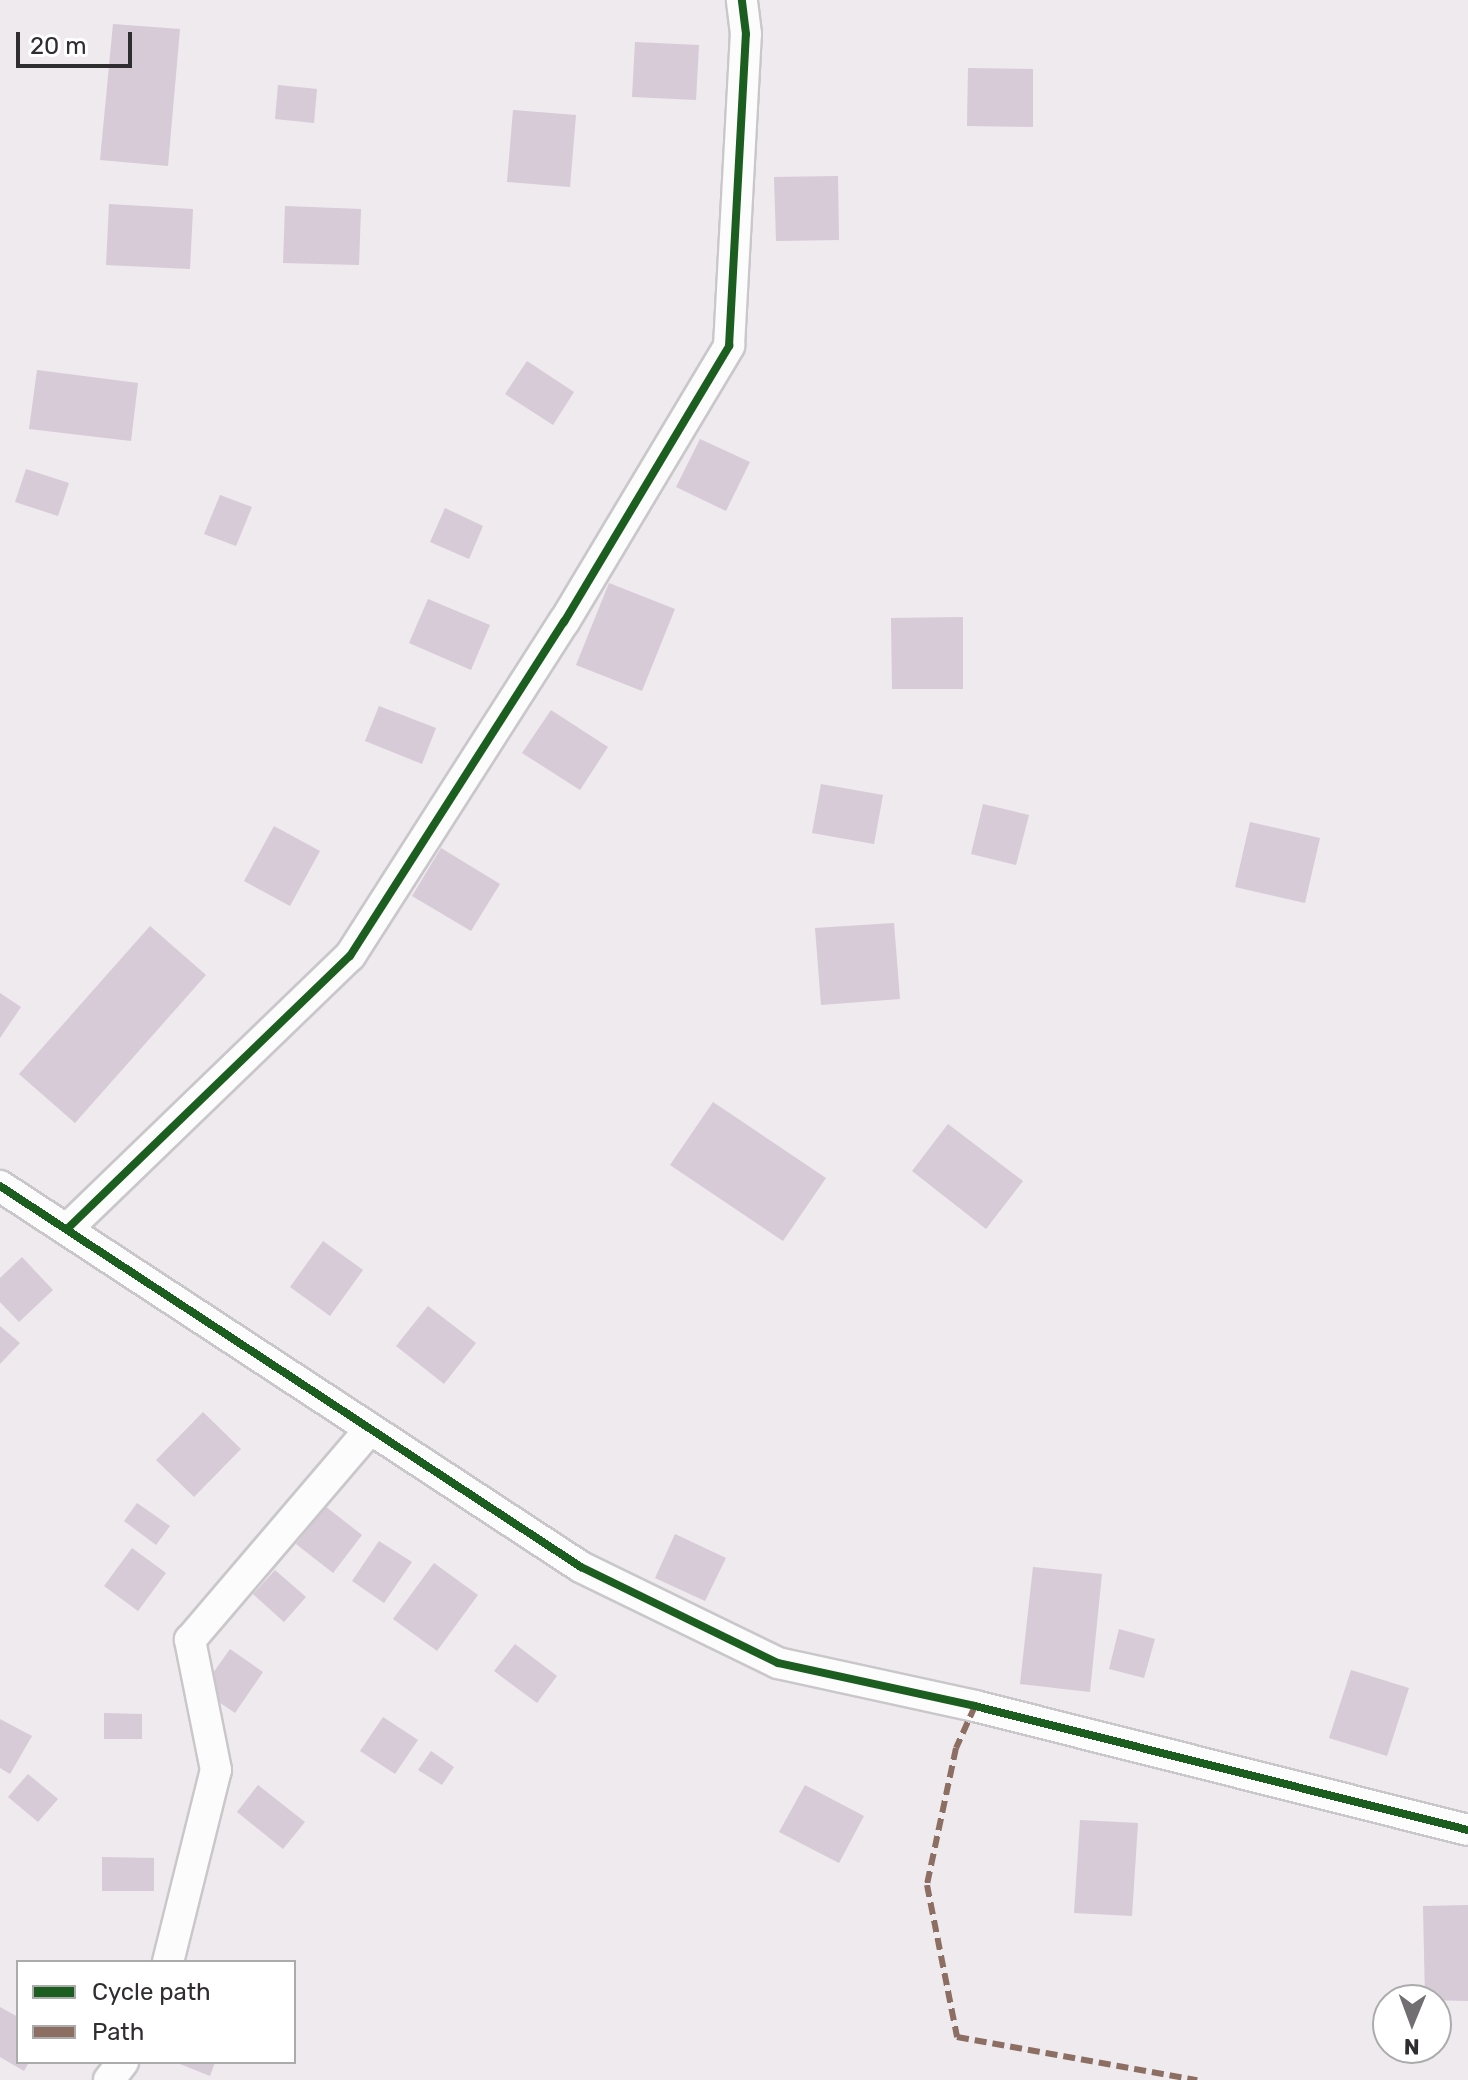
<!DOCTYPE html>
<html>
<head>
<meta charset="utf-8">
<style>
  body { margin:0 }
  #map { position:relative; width:1468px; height:2080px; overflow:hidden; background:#eeeaee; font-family:Rubik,sans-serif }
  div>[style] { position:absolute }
  .building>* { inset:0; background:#d6cbd6 }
  .roads { filter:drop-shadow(2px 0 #cac7ca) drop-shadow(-2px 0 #cac7ca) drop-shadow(0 2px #cac7ca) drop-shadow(0 -2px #cac7ca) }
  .minor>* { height:30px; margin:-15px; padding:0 15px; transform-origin:15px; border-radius:15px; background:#fcfcfc }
  .quiet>* { height:6px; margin-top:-3px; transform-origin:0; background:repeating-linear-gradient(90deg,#8d6e63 0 12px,transparent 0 18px) }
  .cycleway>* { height:8px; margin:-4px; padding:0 4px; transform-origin:4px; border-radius:4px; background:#1b5e20 }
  span { translate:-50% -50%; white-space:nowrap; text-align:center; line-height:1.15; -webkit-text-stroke:7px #fff; paint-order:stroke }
  .legend { position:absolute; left:16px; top:1960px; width:280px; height:104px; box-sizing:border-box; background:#fff; border:2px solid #acabac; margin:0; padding:10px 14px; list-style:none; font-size:24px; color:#302d30 }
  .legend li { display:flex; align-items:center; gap:16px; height:40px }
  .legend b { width:40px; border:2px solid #acabac }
  .north { position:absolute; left:1372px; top:1984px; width:80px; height:80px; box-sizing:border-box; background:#fff; border:2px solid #acabac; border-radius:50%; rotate:181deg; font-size:22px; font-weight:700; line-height:32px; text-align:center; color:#302d30 }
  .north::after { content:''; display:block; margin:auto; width:28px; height:36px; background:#726f72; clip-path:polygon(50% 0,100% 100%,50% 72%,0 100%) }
  .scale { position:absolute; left:16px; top:32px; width:116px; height:36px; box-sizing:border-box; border:4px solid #302d30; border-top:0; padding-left:10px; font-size:24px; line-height:28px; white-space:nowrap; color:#302d30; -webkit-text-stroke:6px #fff; paint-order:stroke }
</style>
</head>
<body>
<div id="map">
  <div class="building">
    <i style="clip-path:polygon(113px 24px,180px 29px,168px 166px,100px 160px)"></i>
    <i style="clip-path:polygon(635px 42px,699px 45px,696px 100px,632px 97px)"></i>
    <i style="clip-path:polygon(968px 68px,1033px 69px,1033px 127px,967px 126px)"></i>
    <i style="clip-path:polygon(278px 85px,317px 89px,314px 123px,275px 119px)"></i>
    <i style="clip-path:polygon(513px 110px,576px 115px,570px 187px,507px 182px)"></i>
    <i style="clip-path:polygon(838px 176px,839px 240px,776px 241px,774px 177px)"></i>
    <i style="clip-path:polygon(109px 204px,193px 209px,190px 269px,106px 265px)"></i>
    <i style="clip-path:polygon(285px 206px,361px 209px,359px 265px,283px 263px)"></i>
    <i style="clip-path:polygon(527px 361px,574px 392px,553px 425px,505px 394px)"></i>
    <i style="clip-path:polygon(37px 370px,138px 383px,131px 441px,29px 429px)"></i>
    <i style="clip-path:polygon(700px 439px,750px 462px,726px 511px,676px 487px)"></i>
    <i style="clip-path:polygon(26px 469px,69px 483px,58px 516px,15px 502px)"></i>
    <i style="clip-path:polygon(220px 495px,252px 507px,236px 546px,204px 534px)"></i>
    <i style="clip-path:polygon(445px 508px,483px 526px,469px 559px,430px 542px)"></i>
    <i style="clip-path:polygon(609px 583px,675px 609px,642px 691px,576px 665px)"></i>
    <i style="clip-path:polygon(428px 599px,490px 625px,471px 670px,409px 643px)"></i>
    <i style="clip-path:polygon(963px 617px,963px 689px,892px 689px,891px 618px)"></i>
    <i style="clip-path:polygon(379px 706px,436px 728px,422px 764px,365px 741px)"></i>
    <i style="clip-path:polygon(551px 710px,608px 747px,580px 790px,522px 753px)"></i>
    <i style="clip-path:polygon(821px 784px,883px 795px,874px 844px,812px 833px)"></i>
    <i style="clip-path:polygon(983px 804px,1029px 815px,1016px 865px,971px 854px)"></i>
    <i style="clip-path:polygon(1250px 822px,1320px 838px,1305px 903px,1235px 887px)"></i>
    <i style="clip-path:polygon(274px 826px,320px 851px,290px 906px,244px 881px)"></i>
    <i style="clip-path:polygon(441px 848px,500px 884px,471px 931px,412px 896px)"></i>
    <i style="clip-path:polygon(894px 923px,900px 999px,821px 1005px,815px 928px)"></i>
    <i style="clip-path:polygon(150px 926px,206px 975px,75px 1123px,19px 1074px)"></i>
    <i style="clip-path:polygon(0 993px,21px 1007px,0 1038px)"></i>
    <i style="clip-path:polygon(713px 1102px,826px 1178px,783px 1241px,670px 1165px)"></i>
    <i style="clip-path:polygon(948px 1124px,1023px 1181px,986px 1229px,912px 1171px)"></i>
    <i style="clip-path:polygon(323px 1241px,363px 1270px,330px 1316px,290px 1287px)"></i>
    <i style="clip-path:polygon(22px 1257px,53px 1290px,19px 1322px,0 1302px,0 1278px)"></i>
    <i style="clip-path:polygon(428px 1306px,476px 1343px,444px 1384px,396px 1346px)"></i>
    <i style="clip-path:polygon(0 1326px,20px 1343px,0 1364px)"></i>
    <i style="clip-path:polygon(203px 1412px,241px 1449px,194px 1497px,156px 1460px)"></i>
    <i style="clip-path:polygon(137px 1503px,170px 1526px,156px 1545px,124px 1521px)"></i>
    <i style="clip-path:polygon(325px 1506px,362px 1535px,333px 1573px,296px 1544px)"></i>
    <i style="clip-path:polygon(675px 1534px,726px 1558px,705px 1601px,655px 1578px)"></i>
    <i style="clip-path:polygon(379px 1541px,412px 1562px,384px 1603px,352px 1581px)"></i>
    <i style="clip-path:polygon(132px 1548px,166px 1573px,138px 1611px,104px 1586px)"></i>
    <i style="clip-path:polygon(434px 1563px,478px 1595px,437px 1651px,393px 1619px)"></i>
    <i style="clip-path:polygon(1033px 1567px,1102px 1574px,1090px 1692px,1020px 1684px)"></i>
    <i style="clip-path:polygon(275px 1570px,306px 1597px,284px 1622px,253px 1594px)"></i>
    <i style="clip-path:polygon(1119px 1629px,1155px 1639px,1144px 1678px,1109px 1669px)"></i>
    <i style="clip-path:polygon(515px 1644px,557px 1676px,537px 1703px,494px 1671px)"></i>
    <i style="clip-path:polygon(230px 1649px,263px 1672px,235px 1713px,201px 1690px)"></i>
    <i style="clip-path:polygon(1351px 1670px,1409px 1688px,1387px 1756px,1329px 1738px)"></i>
    <i style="clip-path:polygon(104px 1713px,142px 1714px,142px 1739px,104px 1739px)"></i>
    <i style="clip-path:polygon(383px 1717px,418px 1740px,395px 1774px,360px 1751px)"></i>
    <i style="clip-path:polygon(0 1719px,32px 1736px,10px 1774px,0 1768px)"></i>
    <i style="clip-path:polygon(431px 1751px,454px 1767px,442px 1785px,418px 1770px)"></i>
    <i style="clip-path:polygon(28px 1774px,58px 1799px,38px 1822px,8px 1797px)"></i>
    <i style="clip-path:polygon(258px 1785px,305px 1822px,283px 1849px,237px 1812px)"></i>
    <i style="clip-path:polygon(805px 1785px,864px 1816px,839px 1863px,779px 1832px)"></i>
    <i style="clip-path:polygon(1080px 1820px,1138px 1823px,1132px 1916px,1074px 1913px)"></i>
    <i style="clip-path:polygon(102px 1857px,154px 1858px,154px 1891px,102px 1891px)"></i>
    <i style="clip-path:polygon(1468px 1905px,1468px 2001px,1425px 2000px,1423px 1906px)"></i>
    <i style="clip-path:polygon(0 2007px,18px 2017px,18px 2062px,29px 2062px,24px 2071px,0 2057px)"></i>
    <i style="clip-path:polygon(175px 2062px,215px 2062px,210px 2076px)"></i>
  </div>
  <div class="roads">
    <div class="minor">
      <i style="left:0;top:1186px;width:695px;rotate:33.26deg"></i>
      <i style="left:581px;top:1567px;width:219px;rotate:26deg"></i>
      <i style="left:778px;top:1663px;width:202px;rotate:12.3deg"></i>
      <i style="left:975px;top:1706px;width:508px;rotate:14.12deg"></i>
      <i style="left:67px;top:1229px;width:393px;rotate:-44deg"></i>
      <i style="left:350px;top:956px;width:397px;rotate:-57.4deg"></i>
      <i style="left:564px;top:622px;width:322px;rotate:-59.1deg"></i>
      <i style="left:729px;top:346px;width:312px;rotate:-86.9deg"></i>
      <i style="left:746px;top:34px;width:34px;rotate:-97deg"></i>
      <i style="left:168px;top:1962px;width:198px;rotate:-76deg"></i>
      <i style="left:216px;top:1770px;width:133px;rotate:-101.3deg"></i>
      <i style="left:190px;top:1640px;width:277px;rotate:-49.5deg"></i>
      <i style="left:109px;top:2080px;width:23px;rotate:-52deg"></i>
    </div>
  </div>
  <div class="quiet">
    <i style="left:975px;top:1706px;width:46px;rotate:114.3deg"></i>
    <i style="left:956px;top:1748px;width:140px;rotate:102deg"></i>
    <i style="left:927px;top:1885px;width:155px;rotate:78.8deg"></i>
    <i style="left:957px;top:2037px;width:244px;rotate:10.2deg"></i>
  </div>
  <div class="cycleway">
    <i style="left:0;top:1186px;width:695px;rotate:33.26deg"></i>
    <i style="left:581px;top:1567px;width:219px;rotate:26deg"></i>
    <i style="left:778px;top:1663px;width:202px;rotate:12.3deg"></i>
    <i style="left:975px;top:1706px;width:508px;rotate:14.12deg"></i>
    <i style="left:67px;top:1229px;width:393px;rotate:-44deg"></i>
    <i style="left:350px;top:956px;width:397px;rotate:-57.4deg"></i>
    <i style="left:564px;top:622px;width:322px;rotate:-59.1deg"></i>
    <i style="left:729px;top:346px;width:312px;rotate:-86.9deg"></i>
    <i style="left:746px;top:34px;width:34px;rotate:-97deg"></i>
  </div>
  <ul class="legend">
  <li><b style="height:10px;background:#1b5e20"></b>Cycle path</li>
  <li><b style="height:10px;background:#8d6e63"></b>Path</li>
  </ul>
  <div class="north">N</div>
  <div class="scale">20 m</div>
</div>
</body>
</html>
